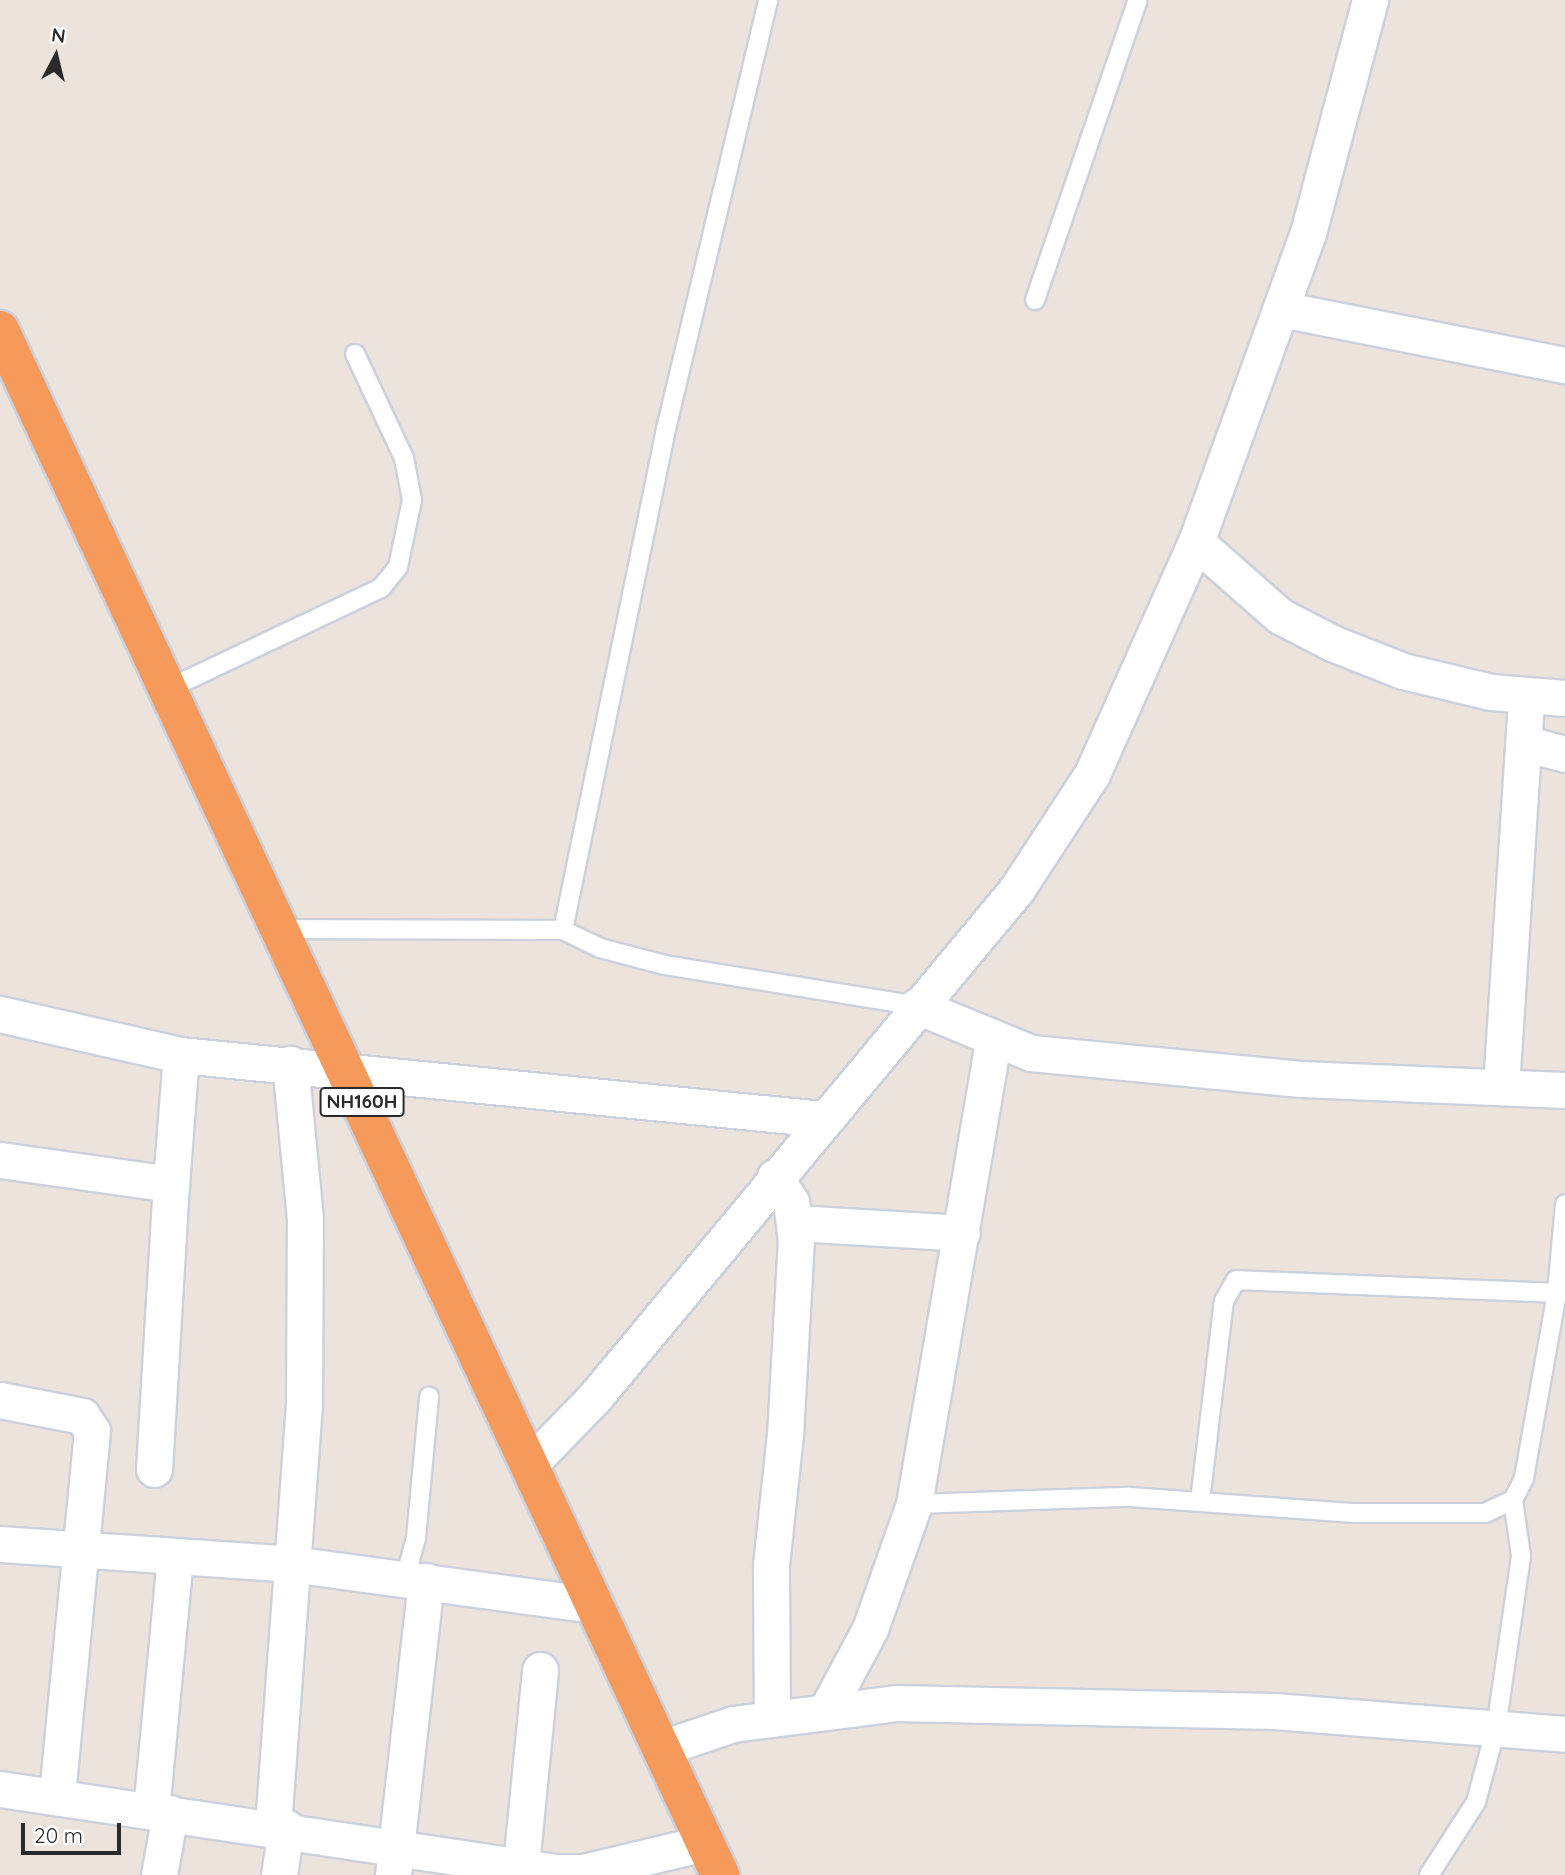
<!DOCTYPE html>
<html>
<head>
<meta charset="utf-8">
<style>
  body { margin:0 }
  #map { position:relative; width:1565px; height:1875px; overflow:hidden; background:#ece3dc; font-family:Quicksand,sans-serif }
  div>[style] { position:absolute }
  .roads { filter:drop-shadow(2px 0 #cbd1dc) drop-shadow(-2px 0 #cbd1dc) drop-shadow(0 2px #cbd1dc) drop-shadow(0 -2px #cbd1dc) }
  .service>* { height:18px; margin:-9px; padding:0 9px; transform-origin:9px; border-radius:9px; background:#fff }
  .minor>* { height:35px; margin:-17.5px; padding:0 17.5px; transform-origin:17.5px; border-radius:17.5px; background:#fff }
  .trunk>* { height:38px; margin:-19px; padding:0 19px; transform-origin:19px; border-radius:19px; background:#f69a5c }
  span { translate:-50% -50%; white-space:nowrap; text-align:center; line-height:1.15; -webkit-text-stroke:6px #fff; paint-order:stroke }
  .shield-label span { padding:2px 5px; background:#fff; border:2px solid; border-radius:5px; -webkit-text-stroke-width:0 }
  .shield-label { font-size:19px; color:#2a2a2a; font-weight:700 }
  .north { position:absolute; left:21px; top:21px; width:70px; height:70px; -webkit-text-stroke:5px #fff; paint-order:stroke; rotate:7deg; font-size:19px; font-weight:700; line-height:28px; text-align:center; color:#2a2a2a }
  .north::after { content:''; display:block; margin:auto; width:24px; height:32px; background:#2a2a2a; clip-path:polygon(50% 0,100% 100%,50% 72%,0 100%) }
  .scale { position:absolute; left:21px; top:1823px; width:100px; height:32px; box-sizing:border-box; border:4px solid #2a2a2a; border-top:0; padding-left:9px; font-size:21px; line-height:24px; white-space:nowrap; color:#2a2a2a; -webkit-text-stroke:5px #fff; paint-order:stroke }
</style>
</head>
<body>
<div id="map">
  <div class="roads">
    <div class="service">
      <i style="left:1035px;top:300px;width:317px;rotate:-71.1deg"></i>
      <i style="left:168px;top:689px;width:236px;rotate:-25.4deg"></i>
      <i style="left:381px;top:588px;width:27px;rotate:-51deg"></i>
      <i style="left:398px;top:567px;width:68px;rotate:-78.2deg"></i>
      <i style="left:412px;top:500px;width:43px;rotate:-100.8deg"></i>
      <i style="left:404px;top:458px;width:115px;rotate:-115.2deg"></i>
      <i style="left:281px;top:929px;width:282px;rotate:0.2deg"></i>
      <i style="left:563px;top:930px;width:511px;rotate:-78.38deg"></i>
      <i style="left:666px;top:429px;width:441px;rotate:-76.6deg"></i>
      <i style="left:563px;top:930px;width:41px;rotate:25.9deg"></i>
      <i style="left:600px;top:948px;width:67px;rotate:14.7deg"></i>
      <i style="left:665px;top:965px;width:255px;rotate:9.2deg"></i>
      <i style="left:1200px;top:1501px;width:201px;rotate:-83.2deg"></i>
      <i style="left:1224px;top:1301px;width:24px;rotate:-60deg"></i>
      <i style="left:1236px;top:1280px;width:321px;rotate:2.3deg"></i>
      <i style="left:914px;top:1504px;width:216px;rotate:-1.9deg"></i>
      <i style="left:1130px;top:1497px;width:222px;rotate:4.1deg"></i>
      <i style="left:1351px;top:1513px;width:134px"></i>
      <i style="left:1485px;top:1513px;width:31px;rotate:-25deg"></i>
      <i style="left:1513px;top:1500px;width:25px;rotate:-63deg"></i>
      <i style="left:1524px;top:1478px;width:188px;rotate:-79.9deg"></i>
      <i style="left:1557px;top:1293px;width:89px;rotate:-84.9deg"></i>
      <i style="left:405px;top:1578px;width:41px;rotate:-74.6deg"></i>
      <i style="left:416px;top:1538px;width:142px;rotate:-84.7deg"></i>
      <i style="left:1429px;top:1875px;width:87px;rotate:-57.2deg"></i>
      <i style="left:1476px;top:1802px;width:77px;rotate:-74.9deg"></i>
      <i style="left:1496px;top:1728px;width:174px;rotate:-81.7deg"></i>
      <i style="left:1521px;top:1556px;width:57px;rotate:-98.1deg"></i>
    </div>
    <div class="minor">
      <i style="left:1281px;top:309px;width:289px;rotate:11.2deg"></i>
      <i style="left:1196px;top:542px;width:112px;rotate:41.4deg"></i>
      <i style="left:1280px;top:616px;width:59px;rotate:27.4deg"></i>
      <i style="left:1332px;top:643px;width:76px;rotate:21.5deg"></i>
      <i style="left:1403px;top:671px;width:90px;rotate:13.4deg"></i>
      <i style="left:1491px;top:692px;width:74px;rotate:4.6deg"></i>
      <i style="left:1523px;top:743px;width:43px;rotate:14.7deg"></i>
      <i style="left:917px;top:1006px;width:123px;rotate:22.4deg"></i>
      <i style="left:1031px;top:1053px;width:271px;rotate:5.5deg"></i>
      <i style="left:1301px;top:1079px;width:264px;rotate:2.4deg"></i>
      <i style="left:0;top:1014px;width:186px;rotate:12.8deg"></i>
      <i style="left:181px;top:1055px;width:644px;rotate:5.7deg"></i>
      <i style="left:1501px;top:1087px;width:392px;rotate:-86.3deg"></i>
      <i style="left:0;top:1160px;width:173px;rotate:8deg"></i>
      <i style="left:171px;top:1184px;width:129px;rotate:-85.6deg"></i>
      <i style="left:796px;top:1223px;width:166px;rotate:3.4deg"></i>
      <i style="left:0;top:1400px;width:84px;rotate:11deg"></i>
      <i style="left:82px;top:1416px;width:18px;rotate:56deg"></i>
      <i style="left:92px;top:1431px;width:368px;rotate:95.5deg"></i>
      <i style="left:531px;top:1463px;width:92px;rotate:-45.9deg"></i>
      <i style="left:595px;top:1397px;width:660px;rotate:-50.28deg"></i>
      <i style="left:1017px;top:889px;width:137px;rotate:-56.9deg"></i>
      <i style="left:1092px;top:774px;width:254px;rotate:-65.9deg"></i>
      <i style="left:1196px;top:542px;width:329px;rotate:-70.1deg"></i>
      <i style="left:1308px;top:233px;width:241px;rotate:-75.1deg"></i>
      <i style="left:154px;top:1469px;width:286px;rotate:-86.6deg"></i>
      <i style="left:0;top:1544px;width:292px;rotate:3.9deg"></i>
      <i style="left:291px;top:1564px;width:308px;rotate:7.7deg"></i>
      <i style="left:826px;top:1711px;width:93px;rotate:-61.8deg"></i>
      <i style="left:870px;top:1629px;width:133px;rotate:-70.6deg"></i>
      <i style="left:914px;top:1504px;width:471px;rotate:-80.3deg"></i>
      <i style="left:772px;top:1718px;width:153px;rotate:-90.4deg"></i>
      <i style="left:771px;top:1565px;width:131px;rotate:-83.9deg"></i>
      <i style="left:785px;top:1435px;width:194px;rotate:-86.8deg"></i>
      <i style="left:796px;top:1241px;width:39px;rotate:-97deg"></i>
      <i style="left:791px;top:1202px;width:30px;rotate:-123deg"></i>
      <i style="left:662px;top:1748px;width:75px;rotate:-18.7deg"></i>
      <i style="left:733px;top:1724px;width:164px;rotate:-7.3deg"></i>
      <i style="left:896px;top:1703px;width:378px;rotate:1.2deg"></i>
      <i style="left:1274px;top:1711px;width:292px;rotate:4.5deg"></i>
      <i style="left:0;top:1789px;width:562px;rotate:8.49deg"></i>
      <i style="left:556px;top:1872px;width:27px"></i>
      <i style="left:583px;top:1872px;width:125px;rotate:-13.4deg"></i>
      <i style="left:151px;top:1811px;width:256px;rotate:-84.6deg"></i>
      <i style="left:273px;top:1826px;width:425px;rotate:-85.8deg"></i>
      <i style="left:304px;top:1402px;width:183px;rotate:-89.7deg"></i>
      <i style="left:305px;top:1219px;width:156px;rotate:-95.5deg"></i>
      <i style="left:159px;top:1875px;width:63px;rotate:-79.9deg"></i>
      <i style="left:279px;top:1875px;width:48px;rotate:-81.5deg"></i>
      <i style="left:393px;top:1875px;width:296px;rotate:-83.6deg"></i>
      <i style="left:520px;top:1875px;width:206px;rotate:-84.4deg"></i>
    </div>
    <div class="trunk">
      <i style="left:0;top:330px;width:1705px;rotate:65.01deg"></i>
    </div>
  </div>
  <div class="shield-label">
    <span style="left:362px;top:1102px">NH160H</span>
  </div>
  <div class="north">N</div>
  <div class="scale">20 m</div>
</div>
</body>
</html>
